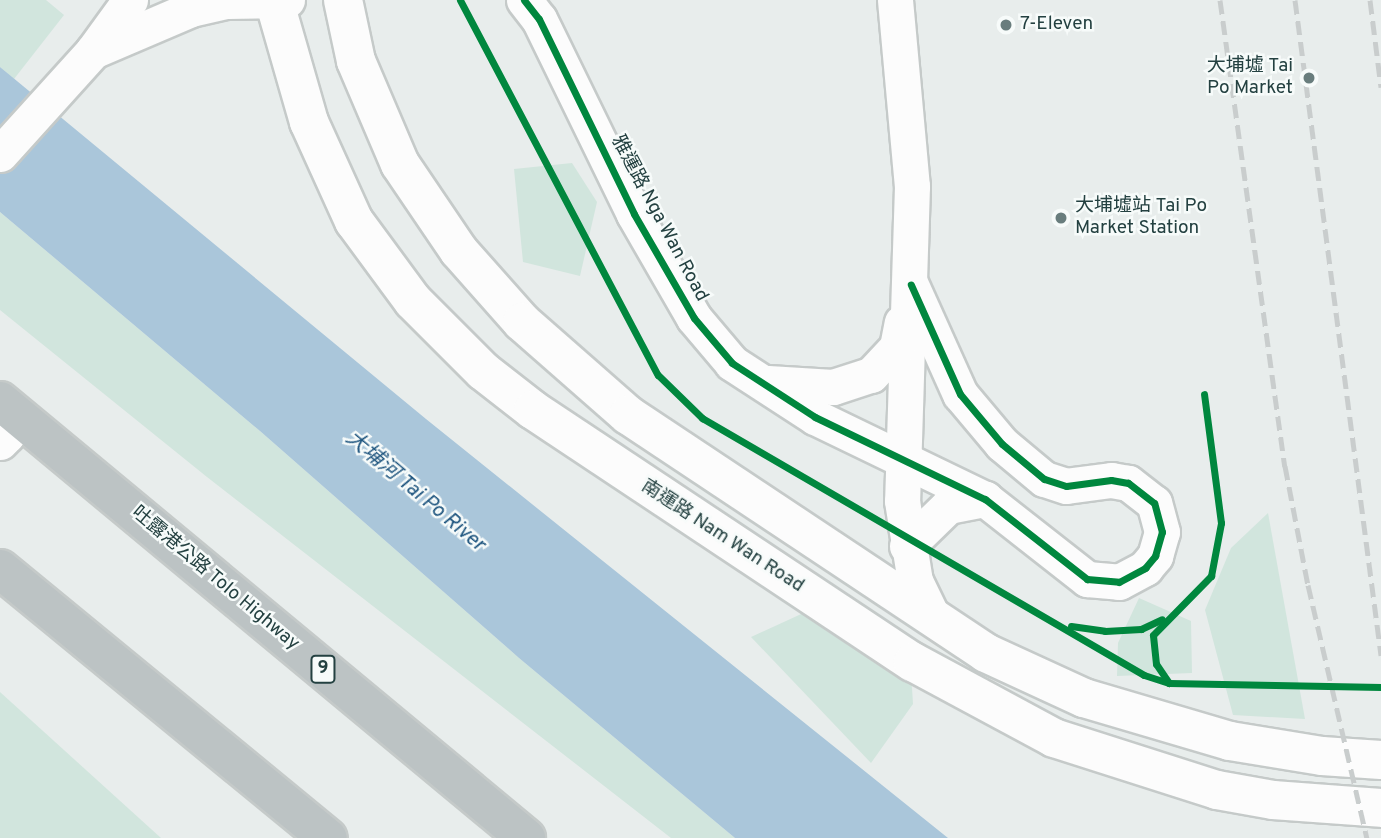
<!DOCTYPE html>
<html>
<head>
<meta charset="utf-8">
<style>
  body { margin:0 }
  #map { position:relative; width:1381px; height:838px; overflow:hidden; background:#e8edec; font-family:Overpass,"Noto Sans TC",sans-serif }
  div>[style] { position:absolute }
  .green>* { inset:0; background:#d1e5dd }
  .water>* { inset:0; background:#aac6da }
  .roads { filter:drop-shadow(2px 0 #c5cac9) drop-shadow(-2px 0 #c5cac9) drop-shadow(0 2px #c5cac9) drop-shadow(0 -2px #c5cac9) }
  .street>* { height:35px; margin:-17.5px; padding:0 17.5px; transform-origin:17.5px; border-radius:17.5px; background:#fcfcfc }
  .secondary>* { height:38px; margin:-19px; padding:0 19px; transform-origin:19px; border-radius:19px; background:#fcfcfc }
  .highway>* { height:38px; margin:-19px; padding:0 19px; transform-origin:19px; border-radius:19px; background:#bcc3c4 }
  .rail>* { height:5px; margin-top:-2.5px; transform-origin:0; background:repeating-linear-gradient(90deg,#c9cdcd 0 14px,transparent 0 21px) }
  .cycleway>* { height:7px; margin:-3.5px; padding:0 3.5px; transform-origin:3.5px; border-radius:3.5px; background:#00873e }
  .dots>* { width:19px; height:19px; translate:-50% -50%; box-sizing:border-box; border:4px solid #f7fbfa; border-radius:50% }
  span { translate:-50% -50%; white-space:nowrap; text-align:center; line-height:1.15; -webkit-text-stroke:5px #f7fbfa; paint-order:stroke }
  .shield-label span { padding:2px 5px; background:#f7fbfa; border:2px solid; border-radius:5px; -webkit-text-stroke-width:0 }
  .shield-label { font-size:18px; color:#244141; font-weight:700 }
  .poi-label { font-size:19px; color:#244141 }
  .left { translate:0 -50%; text-align:left }
  .right { translate:-100% -50%; text-align:right }
  .street-label { font-size:19px; color:#244141 }
  .water-label { font-size:21px; color:#1d547e; font-style:italic }
</style>
</head>
<body>
<div id="map">
  <div class="green">
    <i style="clip-path:polygon(0 0,46px 0,64px 15px,14px 79px,0 67px)"></i>
    <i style="clip-path:polygon(572px 163px,597px 202px,580px 276px,523px 262px,514px 169px)"></i>
    <i style="clip-path:polygon(0 212px,260px 431px,519px 658px,735px 838px,671px 838px,207px 477px,0 310px)"></i>
    <i style="clip-path:polygon(1268px 513px,1305px 719px,1233px 715px,1205px 610px,1231px 548px)"></i>
    <i style="clip-path:polygon(836px 598px,911px 673px,913px 704px,871px 763px,751px 637px)"></i>
    <i style="clip-path:polygon(1139px 598px,1191px 621px,1192px 673px,1117px 676px,1118px 643px)"></i>
    <i style="clip-path:polygon(0 692px,161px 838px,0 838px)"></i>
  </div>
  <div class="water">
    <i style="clip-path:polygon(0 67px,426px 419px,948px 838px,735px 838px,519px 658px,260px 431px,0 212px)"></i>
  </div>
  <div class="roads">
    <div class="street">
      <i style="left:524px;top:0;width:24px;rotate:52deg"></i>
      <i style="left:539px;top:19px;width:217px;rotate:64deg"></i>
      <i style="left:634px;top:214px;width:120px;rotate:60deg"></i>
      <i style="left:694px;top:318px;width:59px;rotate:49.8deg"></i>
      <i style="left:732px;top:363px;width:99px;rotate:33deg"></i>
      <i style="left:815px;top:417px;width:189px;rotate:25.8deg"></i>
      <i style="left:985px;top:499px;width:130px;rotate:38.1deg"></i>
      <i style="left:1087px;top:579px;width:32px;rotate:5deg"></i>
      <i style="left:1119px;top:582px;width:30px;rotate:-28deg"></i>
      <i style="left:1145px;top:568px;width:16px;rotate:-50deg"></i>
      <i style="left:1155px;top:556px;width:25px;rotate:-74deg"></i>
      <i style="left:1162px;top:532px;width:30px;rotate:-105deg"></i>
      <i style="left:1154px;top:503px;width:33px;rotate:-142deg"></i>
      <i style="left:1128px;top:483px;width:17px;rotate:-170deg"></i>
      <i style="left:1111px;top:480px;width:45px;rotate:172.4deg"></i>
      <i style="left:1066px;top:486px;width:23px;rotate:-162deg"></i>
      <i style="left:1044px;top:479px;width:55px;rotate:-140.2deg"></i>
      <i style="left:1002px;top:444px;width:65px;rotate:-130deg"></i>
      <i style="left:960px;top:394px;width:120px;rotate:-114.2deg"></i>
      <i style="left:895px;top:0;width:187px;rotate:84.8deg"></i>
      <i style="left:912px;top:186px;width:315px;rotate:91.8deg"></i>
      <i style="left:902px;top:501px;width:81px;rotate:80.8deg"></i>
      <i style="left:915px;top:581px;width:41px;rotate:64.1deg"></i>
      <i style="left:93px;top:51px;width:107px;rotate:-23.2deg"></i>
      <i style="left:191px;top:9px;width:37px;rotate:-13deg"></i>
      <i style="left:227px;top:1px;width:60px;rotate:-1deg"></i>
      <i style="left:0;top:154px;width:139px;rotate:-47.9deg"></i>
      <i style="left:93px;top:51px;width:63px;rotate:-54deg"></i>
      <i style="left:768px;top:383px;width:65px;rotate:3.5deg"></i>
      <i style="left:833px;top:387px;width:40px;rotate:-18deg"></i>
      <i style="left:871px;top:375px;width:38px;rotate:-47deg"></i>
      <i style="left:897px;top:347px;width:25px;rotate:-79deg"></i>
      <i style="left:0;top:411px;width:25px;rotate:74deg"></i>
      <i style="left:7px;top:435px;width:10px;rotate:135deg"></i>
      <i style="left:907px;top:546px;width:57px;rotate:-44.3deg"></i>
      <i style="left:948px;top:506px;width:38px;rotate:-11deg"></i>
    </div>
    <div class="secondary">
      <i style="left:274px;top:0;width:127px;rotate:74deg"></i>
      <i style="left:309px;top:122px;width:109px;rotate:65.6deg"></i>
      <i style="left:354px;top:221px;width:99px;rotate:53.6deg"></i>
      <i style="left:413px;top:301px;width:99px;rotate:45deg"></i>
      <i style="left:483px;top:371px;width:63px;rotate:38deg"></i>
      <i style="left:533px;top:410px;width:456px;rotate:33.6deg"></i>
      <i style="left:913px;top:662px;width:160px;rotate:28.3deg"></i>
      <i style="left:1054px;top:738px;width:171px;rotate:17.7deg"></i>
      <i style="left:1217px;top:790px;width:57px;rotate:10.1deg"></i>
      <i style="left:1273px;top:800px;width:108px;rotate:4.2deg"></i>
      <i style="left:343px;top:0;width:62px;rotate:78deg"></i>
      <i style="left:356px;top:61px;width:112px;rotate:66.9deg"></i>
      <i style="left:400px;top:164px;width:105px;rotate:55.9deg"></i>
      <i style="left:459px;top:251px;width:95px;rotate:48.4deg"></i>
      <i style="left:522px;top:322px;width:141px;rotate:41.3deg"></i>
      <i style="left:628px;top:415px;width:430px;rotate:33.6deg"></i>
      <i style="left:986px;top:653px;width:108px;rotate:24.7deg"></i>
      <i style="left:1084px;top:698px;width:152px;rotate:16.4deg"></i>
      <i style="left:1230px;top:741px;width:93px;rotate:9.3deg"></i>
      <i style="left:1322px;top:756px;width:59px;rotate:3.9deg"></i>
    </div>
    <div class="highway">
      <i style="left:0;top:401px;width:684px;rotate:39.72deg"></i>
      <i style="left:0;top:569px;width:424px;rotate:39.4deg"></i>
    </div>
  </div>
  <div class="rail">
    <i style="left:1220px;top:0;width:471px;rotate:82.1deg"></i>
    <i style="left:1285px;top:466px;width:121px;rotate:79.1deg"></i>
    <i style="left:1308px;top:585px;width:260px;rotate:76.9deg"></i>
    <i style="left:1295px;top:0;width:661px;rotate:82.52deg"></i>
    <i style="left:1370px;top:0;width:88px;rotate:82.8deg"></i>
  </div>
  <div class="cycleway">
    <i style="left:460px;top:0;width:424px;rotate:62.2deg"></i>
    <i style="left:658px;top:375px;width:62px;rotate:44.3deg"></i>
    <i style="left:702px;top:418px;width:511px;rotate:30.18deg"></i>
    <i style="left:1144px;top:675px;width:26px;rotate:18deg"></i>
    <i style="left:1169px;top:683px;width:212px;rotate:1.1deg"></i>
    <i style="left:524px;top:0;width:24px;rotate:52deg"></i>
    <i style="left:539px;top:19px;width:217px;rotate:64deg"></i>
    <i style="left:634px;top:214px;width:120px;rotate:60deg"></i>
    <i style="left:694px;top:318px;width:59px;rotate:49.8deg"></i>
    <i style="left:732px;top:363px;width:99px;rotate:33deg"></i>
    <i style="left:815px;top:417px;width:189px;rotate:25.8deg"></i>
    <i style="left:985px;top:499px;width:130px;rotate:38.1deg"></i>
    <i style="left:1087px;top:579px;width:32px;rotate:5deg"></i>
    <i style="left:1119px;top:582px;width:30px;rotate:-28deg"></i>
    <i style="left:1145px;top:568px;width:16px;rotate:-50deg"></i>
    <i style="left:1155px;top:556px;width:25px;rotate:-74deg"></i>
    <i style="left:1162px;top:532px;width:30px;rotate:-105deg"></i>
    <i style="left:1154px;top:503px;width:33px;rotate:-142deg"></i>
    <i style="left:1128px;top:483px;width:17px;rotate:-170deg"></i>
    <i style="left:1111px;top:480px;width:45px;rotate:172.4deg"></i>
    <i style="left:1066px;top:486px;width:23px;rotate:-162deg"></i>
    <i style="left:1044px;top:479px;width:55px;rotate:-140.2deg"></i>
    <i style="left:1002px;top:444px;width:65px;rotate:-130deg"></i>
    <i style="left:960px;top:394px;width:120px;rotate:-114.2deg"></i>
    <i style="left:1071px;top:626px;width:34px;rotate:8deg"></i>
    <i style="left:1105px;top:631px;width:36px;rotate:-3deg"></i>
    <i style="left:1141px;top:629px;width:23px;rotate:-25deg"></i>
    <i style="left:1169px;top:683px;width:23px;rotate:-124deg"></i>
    <i style="left:1156px;top:664px;width:29px;rotate:-96deg"></i>
    <i style="left:1153px;top:635px;width:83px;rotate:-45.5deg"></i>
    <i style="left:1211px;top:576px;width:54px;rotate:-79.3deg"></i>
    <i style="left:1221px;top:523px;width:130px;rotate:-97.5deg"></i>
  </div>
  <div class="dots">
    <i style="left:1006px;top:25px;background:#697d7d"></i>
    <i style="left:1309px;top:78px;background:#697d7d"></i>
    <i style="left:1061px;top:218px;background:#697d7d"></i>
  </div>
  <div class="shield-label">
    <span style="left:323px;top:669px">9</span>
  </div>
  <div class="poi-label">
    <span class="left" style="left:1020px;top:25px">7-Eleven</span>
    <span class="right" style="left:1293px;top:78px">大埔墟 Tai<br>Po Market</span>
    <span class="left" style="left:1075px;top:218px">大埔墟站 Tai Po<br>Market Station</span>
  </div>
  <div class="street-label">
    <span style="left:659px;top:219px;rotate:62deg">雅運路 Nga Wan Road</span>
    <span style="left:722px;top:537px;rotate:33deg">南運路 Nam Wan Road</span>
    <span style="left:215px;top:579px;rotate:40deg">吐露港公路 Tolo Highway</span>
  </div>
  <div class="water-label">
    <span style="left:415px;top:492px;rotate:40deg">大埔河 Tai Po River</span>
  </div>
</div>
</body>
</html>
